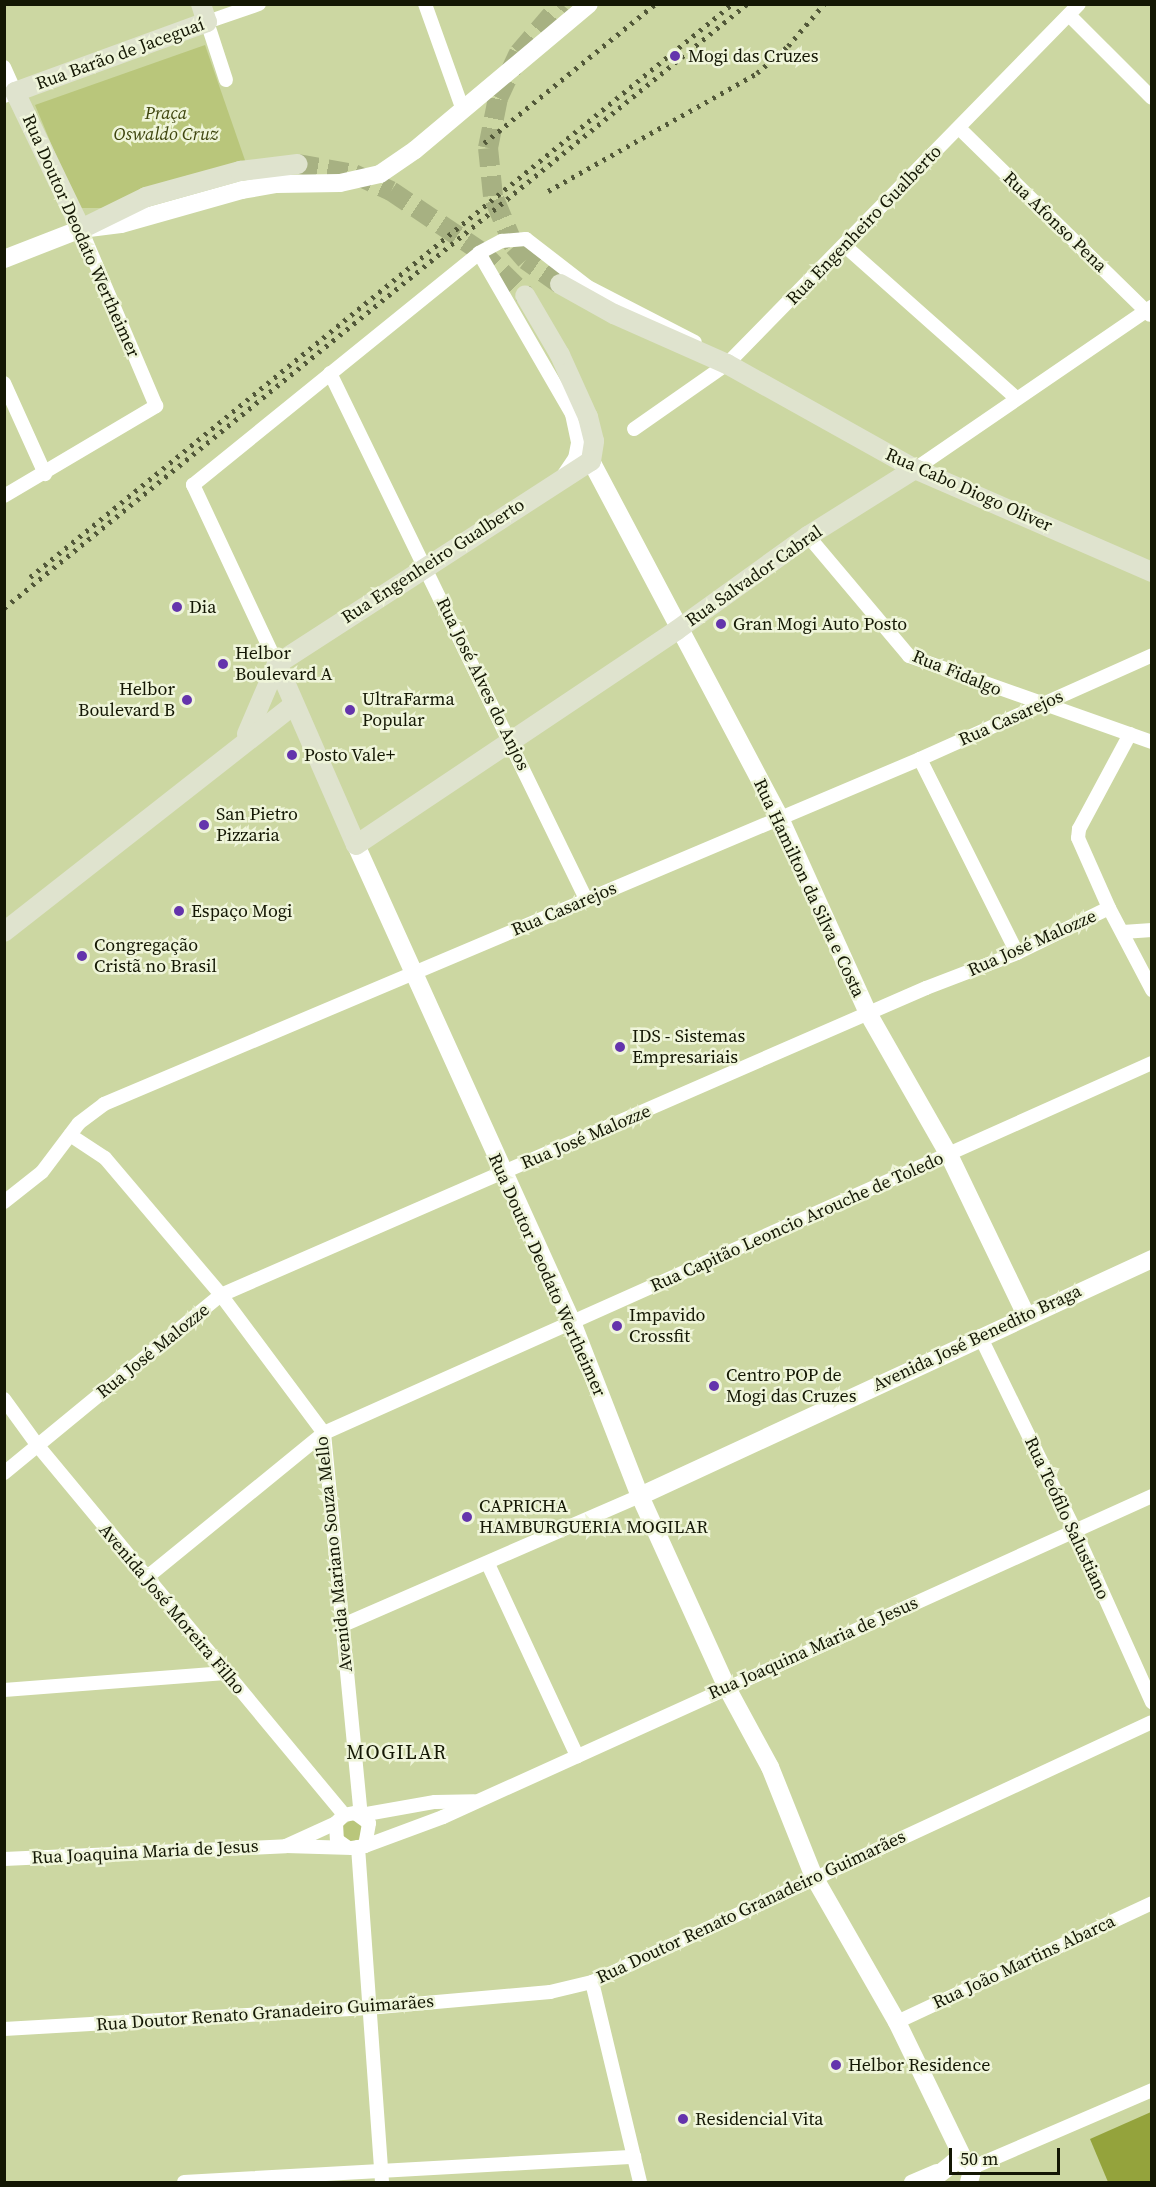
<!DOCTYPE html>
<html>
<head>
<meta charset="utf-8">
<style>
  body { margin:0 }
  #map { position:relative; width:1156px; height:2187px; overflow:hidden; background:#ccd7a2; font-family:"Source Serif 4",serif }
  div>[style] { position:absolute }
  .green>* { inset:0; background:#b9c67b }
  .forest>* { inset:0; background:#94a33c }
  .secondary-tunnel>* { height:20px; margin-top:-10px; transform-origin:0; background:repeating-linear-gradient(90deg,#a7b182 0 20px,transparent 0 30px) }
  .minor>* { height:14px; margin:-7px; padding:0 7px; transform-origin:7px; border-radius:7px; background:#fff }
  .tertiary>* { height:18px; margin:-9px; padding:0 9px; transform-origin:9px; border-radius:9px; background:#fff }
  .secondary>* { height:20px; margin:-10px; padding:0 10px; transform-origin:10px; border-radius:10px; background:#dfe3ce }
  .rail>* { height:4.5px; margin-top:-2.25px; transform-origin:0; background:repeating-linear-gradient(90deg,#525839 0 3px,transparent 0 9px) }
  .dots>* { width:16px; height:16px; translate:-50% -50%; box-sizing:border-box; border:3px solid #eff5da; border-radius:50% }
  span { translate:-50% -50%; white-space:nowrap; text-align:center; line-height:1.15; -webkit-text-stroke:5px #eff5da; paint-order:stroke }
  .street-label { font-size:18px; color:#141704 }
  .poi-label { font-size:18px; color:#141704 }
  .left { translate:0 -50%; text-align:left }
  .right { translate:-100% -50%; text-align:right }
  .park-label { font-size:18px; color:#3e450e; font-style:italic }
  .neighbourhood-label { font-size:20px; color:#141704; letter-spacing:1.5px }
  .frame { position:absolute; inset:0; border:6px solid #141704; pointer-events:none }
  .scale { position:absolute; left:949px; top:2148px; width:111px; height:27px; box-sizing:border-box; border:3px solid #141704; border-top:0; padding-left:8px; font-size:18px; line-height:21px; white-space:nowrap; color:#141704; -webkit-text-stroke:4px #eff5da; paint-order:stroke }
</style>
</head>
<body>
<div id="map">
  <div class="green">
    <i style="clip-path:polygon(205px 45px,247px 166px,105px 208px,78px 208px,35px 105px)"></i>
    <i style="clip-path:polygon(354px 1819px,363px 1826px,359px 1840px,352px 1843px,342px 1837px,341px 1826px)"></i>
  </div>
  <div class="forest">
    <i style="clip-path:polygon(1151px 2112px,1151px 2182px,1108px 2182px,1090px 2139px)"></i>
  </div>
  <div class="secondary-tunnel">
    <i style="left:298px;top:164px;width:57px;rotate:10.1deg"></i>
    <i style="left:354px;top:174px;width:41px;rotate:24.7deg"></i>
    <i style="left:391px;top:191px;width:107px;rotate:34deg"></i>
    <i style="left:480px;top:251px;width:63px;rotate:44.4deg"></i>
    <i style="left:560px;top:284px;width:42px;rotate:-144.8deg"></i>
    <i style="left:526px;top:260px;width:18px;rotate:-131deg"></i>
    <i style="left:514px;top:246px;width:54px;rotate:-112.8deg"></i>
    <i style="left:493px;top:196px;width:48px;rotate:-95.9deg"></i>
    <i style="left:488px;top:148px;width:51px;rotate:-78.7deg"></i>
    <i style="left:498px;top:98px;width:50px;rotate:-65deg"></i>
    <i style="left:519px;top:53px;width:65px;rotate:-49.4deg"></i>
  </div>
  <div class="minor">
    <i style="left:425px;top:4px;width:113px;rotate:70.3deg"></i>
    <i style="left:1069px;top:15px;width:117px;rotate:45deg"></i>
    <i style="left:4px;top:67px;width:27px;rotate:66deg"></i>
    <i style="left:15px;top:92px;width:12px;rotate:160deg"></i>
    <i style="left:226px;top:80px;width:61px;rotate:-108.1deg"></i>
    <i style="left:207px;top:22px;width:55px;rotate:-19.1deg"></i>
    <i style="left:959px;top:128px;width:267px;rotate:44.4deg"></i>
    <i style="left:845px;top:246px;width:227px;rotate:41.6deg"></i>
    <i style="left:479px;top:253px;width:186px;rotate:60deg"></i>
    <i style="left:572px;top:414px;width:30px;rotate:78deg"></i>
    <i style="left:578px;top:443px;width:15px;rotate:101deg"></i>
    <i style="left:575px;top:458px;width:22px;rotate:124deg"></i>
    <i style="left:330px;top:373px;width:585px;rotate:64.05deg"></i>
    <i style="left:4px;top:383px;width:100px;rotate:65.7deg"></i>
    <i style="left:634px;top:429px;width:113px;rotate:-35deg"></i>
    <i style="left:727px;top:364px;width:503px;rotate:-45.64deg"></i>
    <i style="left:915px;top:469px;width:287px;rotate:-34.4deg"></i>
    <i style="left:4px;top:496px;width:177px;rotate:-30.6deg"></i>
    <i style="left:156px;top:406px;width:192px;rotate:-113deg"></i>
    <i style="left:808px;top:536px;width:157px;rotate:49.9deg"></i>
    <i style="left:909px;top:656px;width:258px;rotate:19.5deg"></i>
    <i style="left:277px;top:664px;width:198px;rotate:-115.1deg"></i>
    <i style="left:193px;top:485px;width:368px;rotate:-39deg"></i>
    <i style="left:479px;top:253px;width:26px;rotate:-28deg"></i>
    <i style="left:502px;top:241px;width:24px;rotate:-5deg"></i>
    <i style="left:526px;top:239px;width:78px;rotate:37.7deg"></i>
    <i style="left:588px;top:287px;width:120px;rotate:27.2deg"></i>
    <i style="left:1130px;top:734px;width:108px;rotate:118.2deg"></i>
    <i style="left:1079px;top:829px;width:9px;rotate:96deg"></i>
    <i style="left:1078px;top:838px;width:77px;rotate:66.1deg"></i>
    <i style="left:1109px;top:908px;width:93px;rotate:62.3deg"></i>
    <i style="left:920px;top:759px;width:217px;rotate:63.4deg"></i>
    <i style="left:1123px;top:932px;width:29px;rotate:-4deg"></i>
    <i style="left:70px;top:1135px;width:42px;rotate:33.3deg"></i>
    <i style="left:105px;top:1158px;width:180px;rotate:49.7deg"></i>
    <i style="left:221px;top:1295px;width:172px;rotate:53.3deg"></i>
    <i style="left:324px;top:1433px;width:384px;rotate:84.5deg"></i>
    <i style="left:361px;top:1815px;width:75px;rotate:-10deg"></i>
    <i style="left:435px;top:1802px;width:39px;rotate:-1deg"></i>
    <i style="left:4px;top:1202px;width:48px;rotate:-38.3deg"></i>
    <i style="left:42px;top:1172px;width:61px;rotate:-52.9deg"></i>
    <i style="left:79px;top:1123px;width:31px;rotate:-37deg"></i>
    <i style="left:104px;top:1104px;width:886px;rotate:-22.92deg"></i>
    <i style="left:920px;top:759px;width:254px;rotate:-24.1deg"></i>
    <i style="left:980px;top:1336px;width:217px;rotate:64deg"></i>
    <i style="left:1075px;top:1531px;width:188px;rotate:65.8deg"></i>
    <i style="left:4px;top:1399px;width:58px;rotate:54.1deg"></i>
    <i style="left:38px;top:1446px;width:479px;rotate:50.3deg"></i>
    <i style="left:4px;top:1473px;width:281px;rotate:-39.4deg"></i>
    <i style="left:221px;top:1295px;width:769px;rotate:-23.53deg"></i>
    <i style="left:926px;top:988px;width:97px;rotate:-21deg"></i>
    <i style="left:1017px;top:953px;width:102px;rotate:-26.1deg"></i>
    <i style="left:488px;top:1564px;width:212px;rotate:65.1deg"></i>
    <i style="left:146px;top:1578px;width:230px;rotate:-39.2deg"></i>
    <i style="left:324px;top:1433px;width:907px;rotate:-24.08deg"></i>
    <i style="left:343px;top:1625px;width:324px;rotate:-23.5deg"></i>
    <i style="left:4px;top:1690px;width:222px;rotate:-4.4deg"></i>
    <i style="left:336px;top:1823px;width:55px;rotate:155.3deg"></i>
    <i style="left:286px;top:1846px;width:66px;rotate:1.7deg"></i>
    <i style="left:352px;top:1848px;width:13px;rotate:-9deg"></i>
    <i style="left:365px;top:1846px;width:23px;rotate:-80deg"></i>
    <i style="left:369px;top:1823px;width:17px;rotate:-144deg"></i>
    <i style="left:355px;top:1813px;width:11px;rotate:170deg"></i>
    <i style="left:344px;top:1815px;width:11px;rotate:135deg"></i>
    <i style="left:336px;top:1823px;width:17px;rotate:87deg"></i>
    <i style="left:337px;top:1840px;width:12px;rotate:35deg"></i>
    <i style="left:365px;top:1846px;width:83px;rotate:-20.4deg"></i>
    <i style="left:443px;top:1817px;width:778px;rotate:-24.36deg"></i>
    <i style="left:358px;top:1847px;width:336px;rotate:85.9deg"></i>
    <i style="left:4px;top:1859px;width:282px;rotate:-2.6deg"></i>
    <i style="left:592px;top:1982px;width:206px;rotate:76.5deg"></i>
    <i style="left:897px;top:2022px;width:281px;rotate:-25deg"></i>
    <i style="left:4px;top:2029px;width:365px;rotate:-3.3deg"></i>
    <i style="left:368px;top:2008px;width:183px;rotate:-5deg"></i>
    <i style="left:550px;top:1992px;width:43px;rotate:-13.4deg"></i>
    <i style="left:592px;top:1982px;width:617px;rotate:-24.9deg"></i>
    <i style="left:971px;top:2168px;width:197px;rotate:-23.3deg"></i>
    <i style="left:184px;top:2182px;width:451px;rotate:-3.2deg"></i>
    <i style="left:911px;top:2182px;width:28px;rotate:-23deg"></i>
  </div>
  <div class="tertiary">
    <i style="left:4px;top:259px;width:83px;rotate:-21.3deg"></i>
    <i style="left:81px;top:229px;width:40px;rotate:-7.1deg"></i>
    <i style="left:121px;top:224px;width:126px;rotate:-15.7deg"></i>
    <i style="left:242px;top:190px;width:35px;rotate:-10deg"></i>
    <i style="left:276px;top:184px;width:64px;rotate:-0.9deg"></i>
    <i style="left:340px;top:183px;width:41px;rotate:-12.7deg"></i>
    <i style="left:380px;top:174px;width:42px;rotate:-34.4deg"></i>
    <i style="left:415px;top:150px;width:227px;rotate:-40deg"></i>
    <i style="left:591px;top:461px;width:402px;rotate:62.1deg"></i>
    <i style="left:779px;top:816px;width:218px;rotate:65.7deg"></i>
    <i style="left:869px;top:1015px;width:161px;rotate:60.3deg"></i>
    <i style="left:949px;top:1155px;width:178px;rotate:64.3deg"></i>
    <i style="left:356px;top:845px;width:524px;rotate:65.64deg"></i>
    <i style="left:572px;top:1322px;width:187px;rotate:68.7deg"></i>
    <i style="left:640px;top:1496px;width:209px;rotate:65.6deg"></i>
    <i style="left:726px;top:1686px;width:92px;rotate:61.5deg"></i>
    <i style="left:770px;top:1767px;width:118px;rotate:68.2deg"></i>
    <i style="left:814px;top:1877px;width:167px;rotate:60.2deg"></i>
    <i style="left:897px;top:2022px;width:156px;rotate:64.1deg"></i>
    <i style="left:640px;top:1496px;width:564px;rotate:-24.84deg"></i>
    <i style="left:929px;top:2182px;width:31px;rotate:-38deg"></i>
    <i style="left:953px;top:2163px;width:8px;rotate:-14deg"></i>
    <i style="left:961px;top:2161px;width:15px;rotate:42deg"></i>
    <i style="left:972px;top:2171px;width:11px;rotate:105deg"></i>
  </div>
  <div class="secondary">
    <i style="left:201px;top:4px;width:19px;rotate:72deg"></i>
    <i style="left:207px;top:22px;width:204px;rotate:160deg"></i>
    <i style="left:15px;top:92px;width:152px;rotate:64.3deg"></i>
    <i style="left:81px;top:229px;width:72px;rotate:-26.2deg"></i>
    <i style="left:146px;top:197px;width:98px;rotate:-15.5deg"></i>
    <i style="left:240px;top:171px;width:58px;rotate:-6.9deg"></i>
    <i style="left:560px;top:284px;width:62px;rotate:29.1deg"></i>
    <i style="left:614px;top:314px;width:124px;rotate:23.9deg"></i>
    <i style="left:727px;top:364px;width:215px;rotate:29.2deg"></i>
    <i style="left:915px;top:469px;width:258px;rotate:23.5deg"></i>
    <i style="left:277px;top:664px;width:197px;rotate:66.4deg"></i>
    <i style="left:356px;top:845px;width:386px;rotate:-33.8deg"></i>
    <i style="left:677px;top:630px;width:161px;rotate:-35.7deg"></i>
    <i style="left:808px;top:536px;width:126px;rotate:-32.1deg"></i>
    <i style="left:277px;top:664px;width:374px;rotate:-32.9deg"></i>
    <i style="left:591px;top:461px;width:20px;rotate:-81deg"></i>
    <i style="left:594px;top:441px;width:25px;rotate:-104deg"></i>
    <i style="left:588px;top:417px;width:68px;rotate:-114.3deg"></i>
    <i style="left:560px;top:355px;width:69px;rotate:-120.3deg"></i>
    <i style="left:247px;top:734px;width:76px;rotate:-66.8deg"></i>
    <i style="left:4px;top:932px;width:368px;rotate:-38.1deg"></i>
  </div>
  <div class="rail">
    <i style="left:484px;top:143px;width:220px;rotate:-39.1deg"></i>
    <i style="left:548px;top:191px;width:240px;rotate:-29.4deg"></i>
    <i style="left:757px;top:73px;width:41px;rotate:-41.1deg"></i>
    <i style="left:788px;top:46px;width:55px;rotate:-49.4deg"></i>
    <i style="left:30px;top:577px;width:906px;rotate:-39.22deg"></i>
    <i style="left:4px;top:608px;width:958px;rotate:-39.11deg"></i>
  </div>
  <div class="dots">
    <i style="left:675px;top:56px;background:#6434ac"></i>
    <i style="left:177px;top:607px;background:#6434ac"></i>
    <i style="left:721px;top:624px;background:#6434ac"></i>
    <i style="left:223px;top:664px;background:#6434ac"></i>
    <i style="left:187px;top:700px;background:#6434ac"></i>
    <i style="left:350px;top:710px;background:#6434ac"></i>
    <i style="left:292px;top:755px;background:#6434ac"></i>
    <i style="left:204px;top:825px;background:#6434ac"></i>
    <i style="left:179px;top:911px;background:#6434ac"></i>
    <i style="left:82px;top:956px;background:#6434ac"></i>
    <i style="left:620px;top:1047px;background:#6434ac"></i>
    <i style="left:617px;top:1326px;background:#6434ac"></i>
    <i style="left:714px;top:1386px;background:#6434ac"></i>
    <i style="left:467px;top:1517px;background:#6434ac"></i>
    <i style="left:836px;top:2065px;background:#6434ac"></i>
    <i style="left:683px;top:2119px;background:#6434ac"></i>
  </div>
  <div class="street-label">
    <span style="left:120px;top:54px;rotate:-20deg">Rua Barão de Jaceguaí</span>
    <span style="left:1055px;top:222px;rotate:44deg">Rua Afonso Pena</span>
    <span style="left:864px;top:225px;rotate:-46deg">Rua Engenheiro Gualberto</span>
    <span style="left:81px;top:236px;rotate:66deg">Rua Doutor Deodato Wertheimer</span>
    <span style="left:969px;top:490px;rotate:24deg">Rua Cabo Diogo Oliver</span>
    <span style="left:433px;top:561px;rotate:-33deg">Rua Engenheiro Gualberto</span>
    <span style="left:754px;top:576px;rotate:-35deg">Rua Salvador Cabral</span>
    <span style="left:957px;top:673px;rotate:22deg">Rua Fidalgo</span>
    <span style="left:483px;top:684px;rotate:64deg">Rua José Alves do Anjos</span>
    <span style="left:1011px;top:718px;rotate:-24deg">Rua Casarejos</span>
    <span style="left:809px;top:888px;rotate:65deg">Rua Hamilton da Silva e Costa</span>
    <span style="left:564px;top:909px;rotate:-23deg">Rua Casarejos</span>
    <span style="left:1032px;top:943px;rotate:-24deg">Rua José Malozze</span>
    <span style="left:586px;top:1137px;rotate:-23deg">Rua José Malozze</span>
    <span style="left:797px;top:1222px;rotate:-24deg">Rua Capitão Leoncio Arouche de Toledo</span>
    <span style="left:547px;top:1275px;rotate:66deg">Rua Doutor Deodato Wertheimer</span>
    <span style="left:977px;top:1338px;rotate:-25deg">Avenida José Benedito Braga</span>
    <span style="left:153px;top:1351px;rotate:-39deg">Rua José Malozze</span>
    <span style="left:1067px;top:1518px;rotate:65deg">Rua Teófilo Salustiano</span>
    <span style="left:334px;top:1554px;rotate:-96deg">Avenida Mariano Souza Mello</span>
    <span style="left:172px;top:1609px;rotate:50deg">Avenida José Moreira Filho</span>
    <span style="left:813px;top:1648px;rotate:-24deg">Rua Joaquina Maria de Jesus</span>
    <span style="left:145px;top:1852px;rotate:-3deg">Rua Joaquina Maria de Jesus</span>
    <span style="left:751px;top:1907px;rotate:-25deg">Rua Doutor Renato Granadeiro Guimarães</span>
    <span style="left:1024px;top:1962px;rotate:-25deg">Rua João Martins Abarca</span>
    <span style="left:265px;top:2013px;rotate:-4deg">Rua Doutor Renato Granadeiro Guimarães</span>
  </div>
  <div class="poi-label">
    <span class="left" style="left:688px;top:56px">Mogi das Cruzes</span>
    <span class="left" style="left:189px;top:607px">Dia</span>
    <span class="left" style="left:733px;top:624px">Gran Mogi Auto Posto</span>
    <span class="left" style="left:235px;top:664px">Helbor<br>Boulevard A</span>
    <span class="right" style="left:175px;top:700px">Helbor<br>Boulevard B</span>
    <span class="left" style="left:362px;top:710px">UltraFarma<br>Popular</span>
    <span class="left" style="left:304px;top:755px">Posto Vale+</span>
    <span class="left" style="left:216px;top:825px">San Pietro<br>Pizzaria</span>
    <span class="left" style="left:191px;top:911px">Espaço Mogi</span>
    <span class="left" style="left:94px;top:956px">Congregação<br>Cristã no Brasil</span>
    <span class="left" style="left:632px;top:1047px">IDS - Sistemas<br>Empresariais</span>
    <span class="left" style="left:629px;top:1326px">Impavido<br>Crossfit</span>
    <span class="left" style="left:726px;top:1386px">Centro POP de<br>Mogi das Cruzes</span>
    <span class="left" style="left:479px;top:1517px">CAPRICHA<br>HAMBURGUERIA MOGILAR</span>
    <span class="left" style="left:848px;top:2065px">Helbor Residence</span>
    <span class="left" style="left:695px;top:2119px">Residencial Vita</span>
  </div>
  <div class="park-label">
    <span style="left:166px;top:124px">Praça<br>Oswaldo Cruz</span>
  </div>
  <div class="neighbourhood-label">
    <span style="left:397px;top:1752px">MOGILAR</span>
  </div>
  <div class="frame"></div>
  <div class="scale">50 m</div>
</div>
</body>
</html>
